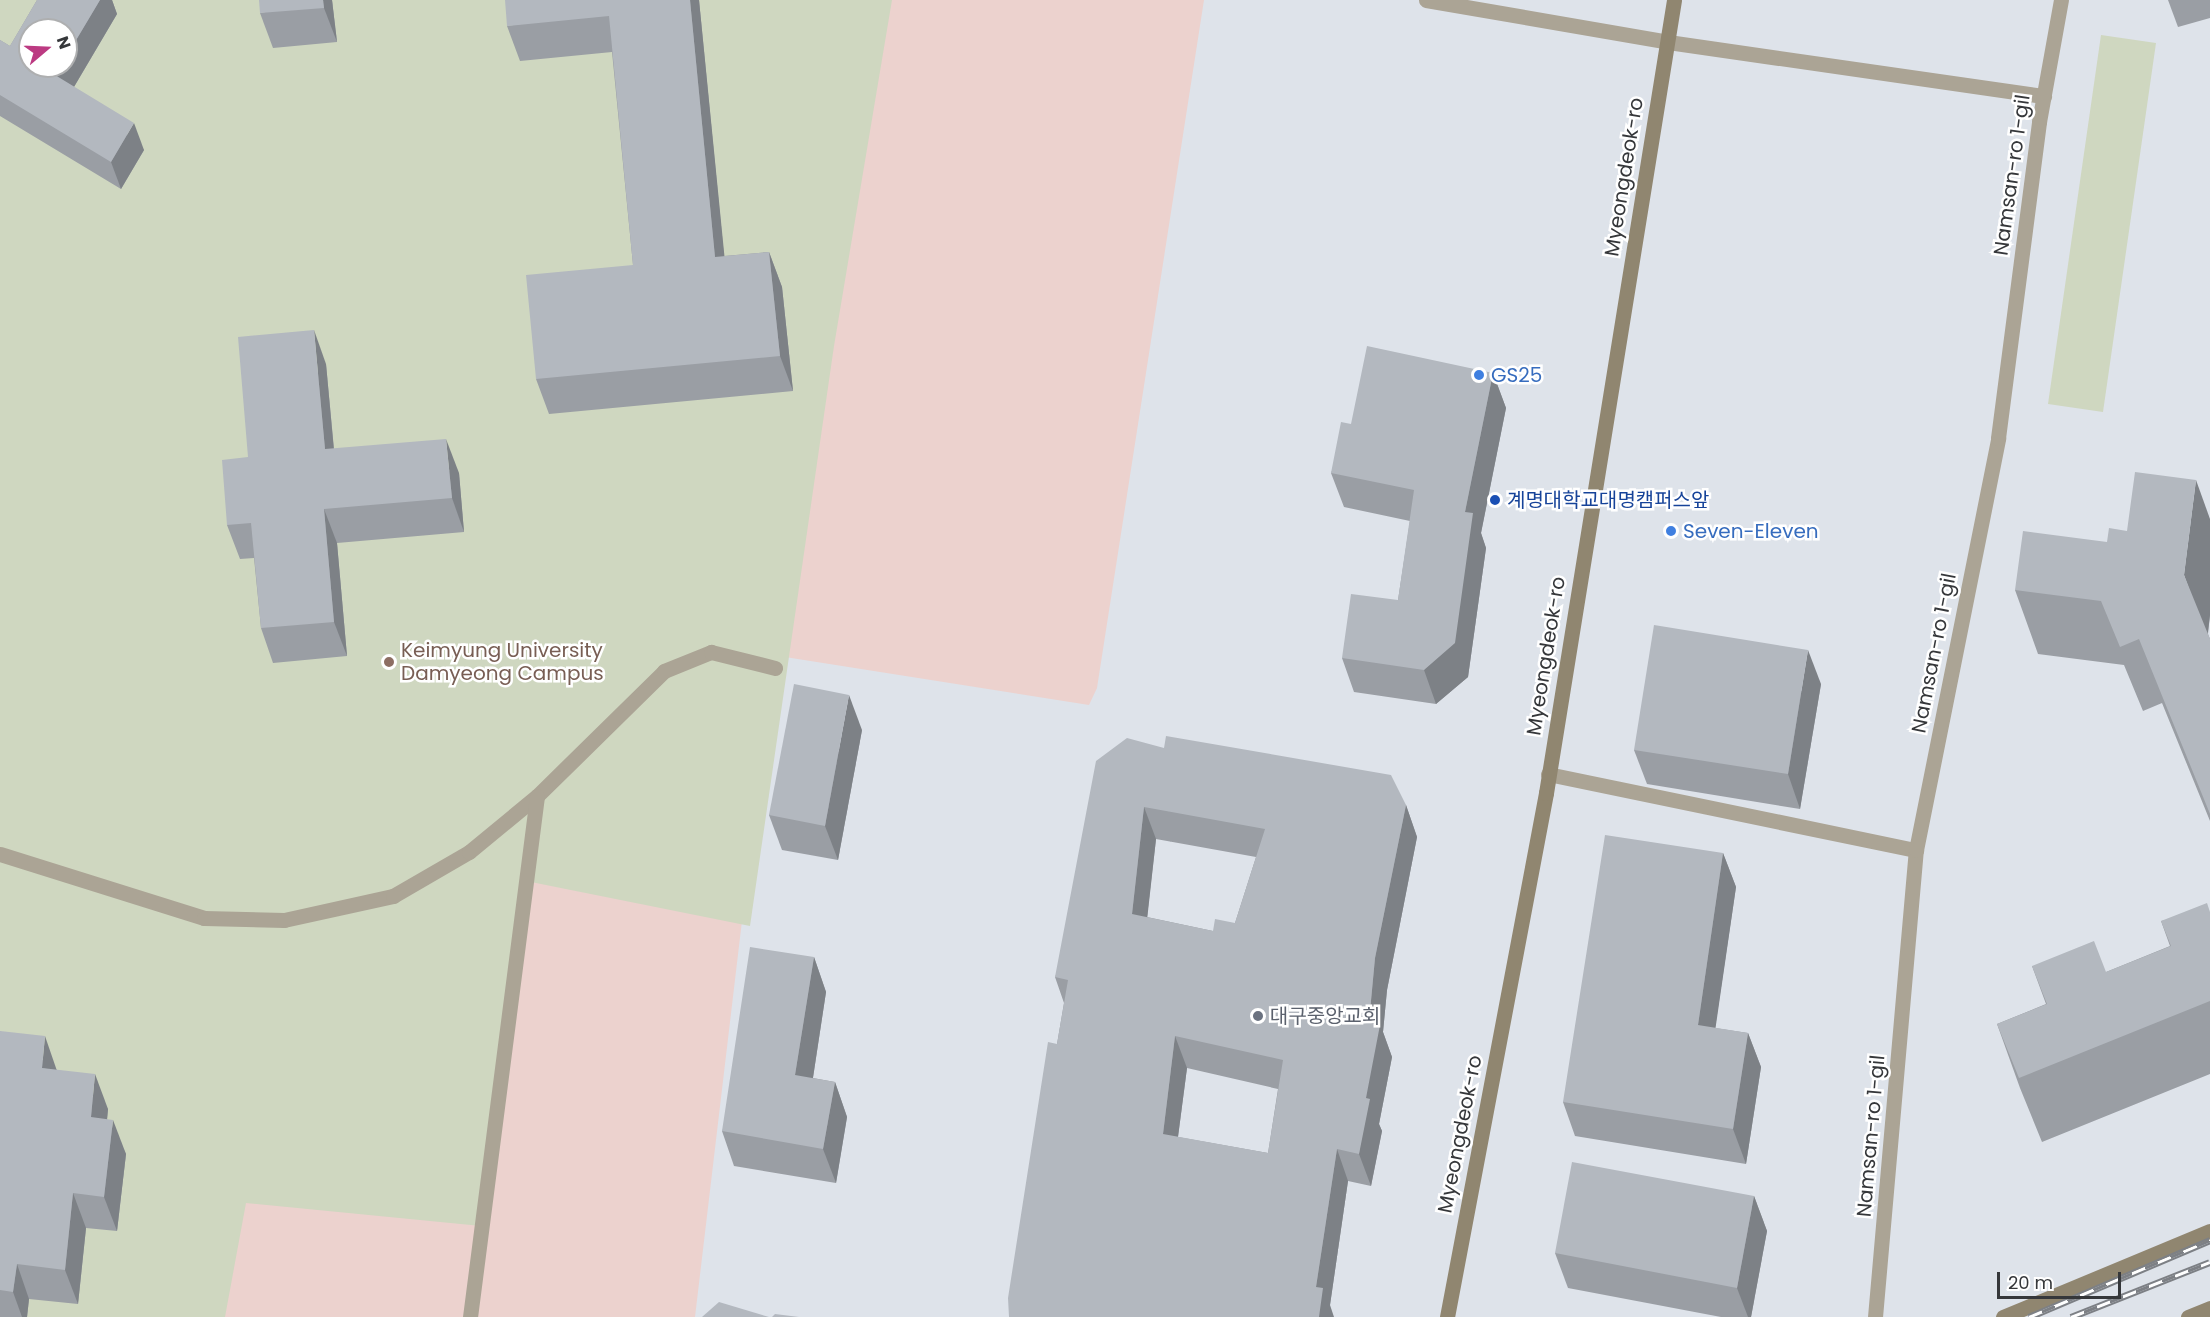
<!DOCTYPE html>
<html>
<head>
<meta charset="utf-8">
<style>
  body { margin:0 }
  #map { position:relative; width:2210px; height:1317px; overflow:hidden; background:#dee3ea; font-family:Poppins,"Noto Sans KR",sans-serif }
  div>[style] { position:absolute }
  .education>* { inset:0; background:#ecd2ce }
  .green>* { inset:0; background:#cfd7c0 }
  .minor>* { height:15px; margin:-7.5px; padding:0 7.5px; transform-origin:7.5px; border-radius:7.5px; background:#aba495 }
  .secondary>* { height:15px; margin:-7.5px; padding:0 7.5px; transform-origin:7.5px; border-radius:7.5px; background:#908670 }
  .rail>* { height:7px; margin-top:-3.5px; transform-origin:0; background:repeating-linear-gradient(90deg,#fff 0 14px,#7d8085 0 28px); box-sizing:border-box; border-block:2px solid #7d8085 }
  .wall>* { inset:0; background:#9a9ea4 }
  .shaded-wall>* { inset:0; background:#7d8186 }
  .building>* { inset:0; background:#b3b8bf }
  .dots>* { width:16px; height:16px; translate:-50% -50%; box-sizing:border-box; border:3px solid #fff; border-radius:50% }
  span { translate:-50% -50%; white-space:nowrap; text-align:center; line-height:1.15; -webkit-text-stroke:5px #fff; paint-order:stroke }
  .street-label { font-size:20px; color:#35373a }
  .shop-label { font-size:20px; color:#366cbe }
  .left { translate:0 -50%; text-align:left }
  .transit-label { font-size:20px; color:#164399 }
  .education-label { font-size:20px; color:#785e54 }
  .worship-label { font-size:20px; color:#5b616d }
  .north { position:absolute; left:18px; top:18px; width:60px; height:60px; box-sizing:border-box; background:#fff; border:2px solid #aeafb0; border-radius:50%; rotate:71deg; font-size:16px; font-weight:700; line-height:24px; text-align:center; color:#35373a }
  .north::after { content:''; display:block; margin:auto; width:21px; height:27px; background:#bc3a82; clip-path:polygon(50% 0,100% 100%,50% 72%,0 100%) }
  .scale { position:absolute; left:1997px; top:1272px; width:124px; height:27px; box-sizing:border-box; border:3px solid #35373a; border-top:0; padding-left:8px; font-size:18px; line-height:21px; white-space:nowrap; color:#35373a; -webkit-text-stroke:4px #fff; paint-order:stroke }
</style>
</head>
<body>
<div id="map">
  <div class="education">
    <i style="clip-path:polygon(evenodd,0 0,1204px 0,1097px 688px,1089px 705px,785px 657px,772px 668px,695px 1317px,0 1317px,0 0,30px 30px,66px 30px,66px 66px,30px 66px,30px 30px)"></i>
  </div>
  <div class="green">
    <i style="clip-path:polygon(evenodd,0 0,892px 0,834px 346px,750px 926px,526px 881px,481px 1226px,246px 1203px,225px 1317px,0 1317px,0 0,30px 30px,66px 30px,66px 66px,30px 66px,30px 30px)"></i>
    <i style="clip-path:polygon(2101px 35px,2156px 43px,2103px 412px,2048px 404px)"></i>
  </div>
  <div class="minor">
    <i style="left:1426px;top:0;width:246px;rotate:9.8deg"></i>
    <i style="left:1668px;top:42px;width:380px;rotate:8.2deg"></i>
    <i style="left:1548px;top:774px;width:376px;rotate:11.7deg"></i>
    <i style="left:0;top:854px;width:214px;rotate:17.4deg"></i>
    <i style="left:204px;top:918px;width:80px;rotate:1.4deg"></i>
    <i style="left:284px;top:920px;width:112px;rotate:-12.4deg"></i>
    <i style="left:393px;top:896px;width:88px;rotate:-30.1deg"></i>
    <i style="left:469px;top:852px;width:88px;rotate:-39.5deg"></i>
    <i style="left:537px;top:796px;width:178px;rotate:-44.5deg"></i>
    <i style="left:664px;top:671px;width:51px;rotate:-22deg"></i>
    <i style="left:711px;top:652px;width:66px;rotate:14deg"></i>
    <i style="left:470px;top:1317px;width:525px;rotate:-82.67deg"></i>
    <i style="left:1875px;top:1317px;width:469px;rotate:-85deg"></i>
    <i style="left:1916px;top:850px;width:420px;rotate:-78.7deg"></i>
    <i style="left:1998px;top:438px;width:319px;rotate:-82.6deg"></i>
    <i style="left:2039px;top:122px;width:124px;rotate:-79.8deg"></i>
  </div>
  <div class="secondary">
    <i style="left:1447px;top:1317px;width:533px;rotate:-79.3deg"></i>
    <i style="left:1546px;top:793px;width:803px;rotate:-80.83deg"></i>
    <i style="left:2003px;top:1317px;width:224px;rotate:-22.6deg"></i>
    <i style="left:2188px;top:1317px;width:24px;rotate:-22deg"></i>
  </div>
  <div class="rail">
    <i style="left:2029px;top:1317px;width:197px;rotate:-23deg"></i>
    <i style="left:2071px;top:1317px;width:149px;rotate:-21.6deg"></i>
  </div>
  <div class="wall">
    <i style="clip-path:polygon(37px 0,112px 0,117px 14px,74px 87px,144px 150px,121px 189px,0 116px,0 40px,10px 46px)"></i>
    <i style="clip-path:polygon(332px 0,337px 42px,273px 48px,260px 13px)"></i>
    <i style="clip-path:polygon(699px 0,724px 256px,769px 252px,782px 287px,793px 391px,549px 414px,536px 379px,633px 265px,612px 52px,520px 61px,507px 26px)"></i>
    <i style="clip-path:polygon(2168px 0,2210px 0,2210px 18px,2178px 27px)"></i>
    <i style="clip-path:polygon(326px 364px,334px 449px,459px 473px,464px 532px,337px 543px,347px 656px,273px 663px,261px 628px,254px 558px,240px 559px,227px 525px,248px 457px)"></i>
    <i style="clip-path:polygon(1493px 373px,1506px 408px,1481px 533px,1486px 548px,1468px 677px,1436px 704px,1354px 692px,1342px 658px,1398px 600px,1410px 521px,1344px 507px,1331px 473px,1351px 424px)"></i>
    <i style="clip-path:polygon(2107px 542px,2210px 615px,2208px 634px,2210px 639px,2210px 821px,2162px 703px,2143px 711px,2124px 665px,2038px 654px,2015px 590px)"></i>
    <i style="clip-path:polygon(1821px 684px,1800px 809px,1647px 784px,1634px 750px)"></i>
    <i style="clip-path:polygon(862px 730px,838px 860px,782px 850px,769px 815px)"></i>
    <i style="clip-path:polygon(evenodd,1164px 748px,1406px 805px,1417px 837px,1387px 990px,1383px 1032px,1392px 1057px,1379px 1124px,1382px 1131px,1371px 1186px,1348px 1181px,1330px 1305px,1057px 1044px,1064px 1003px,1055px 977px,1164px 748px,1156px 839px,1256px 857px,1235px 923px,1213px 931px,1147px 917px,1156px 839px,1164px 748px,1187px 1068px,1278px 1089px,1268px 1153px,1178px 1137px,1187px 1068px)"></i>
    <i style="clip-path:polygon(1723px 853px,1736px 887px,1715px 1028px,1748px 1033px,1761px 1067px,1746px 1164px,1575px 1136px,1563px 1102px)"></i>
    <i style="clip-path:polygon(2210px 912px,2210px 1074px,2042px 1142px,2020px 1088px,1997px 1024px,2046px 1004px,2032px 966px,2106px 972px,2170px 946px,2161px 921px)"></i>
    <i style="clip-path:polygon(814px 957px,826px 992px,813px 1078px,835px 1082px,847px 1117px,836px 1183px,734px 1166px,722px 1131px)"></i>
    <i style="clip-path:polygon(0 1031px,57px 1070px,108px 1109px,107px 1119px,126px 1154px,117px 1231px,86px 1228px,78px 1304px,29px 1299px,27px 1317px,0 1317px)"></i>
    <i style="clip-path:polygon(1754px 1196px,1767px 1231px,1751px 1317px,1721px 1317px,1568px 1288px,1555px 1253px)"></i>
  </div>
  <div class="shaded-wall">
    <i style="clip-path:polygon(100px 0,112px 0,117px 14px,65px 102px,55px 75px,60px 66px,66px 66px,66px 57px)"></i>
    <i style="clip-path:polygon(323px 0,332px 0,337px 42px,324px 8px)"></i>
    <i style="clip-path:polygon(690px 0,699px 0,728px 292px,715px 257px)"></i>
    <i style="clip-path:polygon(134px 123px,144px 150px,121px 189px,111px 162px)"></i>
    <i style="clip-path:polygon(769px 252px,782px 287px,793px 391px,780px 356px)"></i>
    <i style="clip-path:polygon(314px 330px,326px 364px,337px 484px,325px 449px)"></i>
    <i style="clip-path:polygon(1493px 373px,1506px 408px,1481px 533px,1486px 548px,1468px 677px,1436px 704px,1424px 670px,1465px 512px)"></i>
    <i style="clip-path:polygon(446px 439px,459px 473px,464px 532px,452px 498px)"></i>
    <i style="clip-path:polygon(2196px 480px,2210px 519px,2210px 615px,2207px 639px,2184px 575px)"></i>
    <i style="clip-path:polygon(324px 509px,337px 543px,347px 656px,334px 622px)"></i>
    <i style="clip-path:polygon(1808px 650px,1821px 684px,1800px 809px,1788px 774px)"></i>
    <i style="clip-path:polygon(849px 695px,862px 730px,838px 860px,825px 826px)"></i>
    <i style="clip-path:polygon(1406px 805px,1417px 837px,1387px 990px,1383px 1032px,1392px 1057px,1379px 1124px,1382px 1131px,1371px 1186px,1359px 1154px,1366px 1098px,1369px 1022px,1375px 958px)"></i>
    <i style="clip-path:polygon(1144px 807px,1156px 839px,1144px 947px,1132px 914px)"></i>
    <i style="clip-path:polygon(1723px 853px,1736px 887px,1711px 1059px,1698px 1025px)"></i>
    <i style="clip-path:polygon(814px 957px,826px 992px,808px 1110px,795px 1075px)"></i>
    <i style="clip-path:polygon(1748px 1033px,1761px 1067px,1746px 1164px,1733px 1129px)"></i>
    <i style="clip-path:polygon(45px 1036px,57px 1071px,42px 1068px)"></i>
    <i style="clip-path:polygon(1175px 1036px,1187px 1068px,1174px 1167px,1163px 1134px)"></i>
    <i style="clip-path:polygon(95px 1074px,108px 1109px,104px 1152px,91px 1117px)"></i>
    <i style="clip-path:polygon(835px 1082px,847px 1117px,836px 1183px,823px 1149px)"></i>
    <i style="clip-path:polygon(113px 1120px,126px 1154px,117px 1231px,104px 1197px)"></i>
    <i style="clip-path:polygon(1337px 1149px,1348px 1181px,1330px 1305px,1334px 1317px,1319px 1317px,1316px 1287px)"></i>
    <i style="clip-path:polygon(73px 1193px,86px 1228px,78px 1304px,65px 1270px)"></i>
    <i style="clip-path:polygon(1754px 1196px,1767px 1231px,1751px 1317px,1748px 1317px,1737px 1288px)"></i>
    <i style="clip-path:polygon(17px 1264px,29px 1299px,27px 1317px,22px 1317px,13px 1292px)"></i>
  </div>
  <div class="building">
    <i style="clip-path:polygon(37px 0,100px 0,66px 57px,66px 30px,30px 30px,30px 66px,60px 66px,55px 75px,134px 123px,111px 162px,0 95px,0 40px,10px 46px)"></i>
    <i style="clip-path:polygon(259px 0,323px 0,324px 8px,260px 13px)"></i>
    <i style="clip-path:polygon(505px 0,690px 0,715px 257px,769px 252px,780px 356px,536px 379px,526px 275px,633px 265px,609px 16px,507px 26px)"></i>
    <i style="clip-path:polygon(314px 330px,325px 449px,446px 439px,452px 498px,324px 509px,334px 622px,261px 628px,251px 523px,227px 525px,222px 460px,248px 457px,238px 337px)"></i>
    <i style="clip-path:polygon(1367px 346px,1493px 373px,1465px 512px,1473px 513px,1455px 643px,1424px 670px,1342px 658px,1351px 594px,1398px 600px,1414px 490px,1331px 473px,1341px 422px,1351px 424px)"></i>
    <i style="clip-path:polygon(2135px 472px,2196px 480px,2184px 575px,2210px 639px,2210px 814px,2139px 639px,2120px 647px,2101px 601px,2015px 590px,2023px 531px,2107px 542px,2109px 528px,2127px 531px)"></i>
    <i style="clip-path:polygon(1654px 625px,1808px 650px,1788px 774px,1634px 750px)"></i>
    <i style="clip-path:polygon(794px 684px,849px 695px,825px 826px,769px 815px)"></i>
    <i style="clip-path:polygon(evenodd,1166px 736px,1391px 775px,1406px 805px,1375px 958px,1369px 1022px,1380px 1025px,1366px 1098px,1370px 1099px,1359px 1154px,1337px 1149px,1316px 1287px,1323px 1288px,1319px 1317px,1009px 1317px,1008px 1298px,1048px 1042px,1057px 1044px,1068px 980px,1055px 977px,1096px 761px,1127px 738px,1164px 748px,1166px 736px,1144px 807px,1265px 829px,1235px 923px,1215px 919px,1213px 931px,1132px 914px,1144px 807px,1166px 736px,1175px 1036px,1283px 1060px,1268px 1153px,1163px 1134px,1175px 1036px)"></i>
    <i style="clip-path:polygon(1605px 835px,1723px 853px,1698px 1025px,1748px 1033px,1733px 1129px,1563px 1102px)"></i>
    <i style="clip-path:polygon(2207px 903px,2210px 912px,2210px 1001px,2019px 1078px,1997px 1024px,2047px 1004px,2032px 966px,2094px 941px,2106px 972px,2171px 946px,2161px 921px)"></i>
    <i style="clip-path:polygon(750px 947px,814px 957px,795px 1075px,835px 1082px,823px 1149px,722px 1131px)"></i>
    <i style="clip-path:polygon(0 1031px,45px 1036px,42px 1068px,95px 1074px,91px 1117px,113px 1120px,104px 1197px,73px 1193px,65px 1270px,17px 1264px,13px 1292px,0 1290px)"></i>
    <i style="clip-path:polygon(1572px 1162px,1754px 1196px,1737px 1288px,1555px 1253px)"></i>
    <i style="clip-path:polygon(719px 1302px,769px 1317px,702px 1317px)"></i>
    <i style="clip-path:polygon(775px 1314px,799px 1317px,772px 1317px)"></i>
  </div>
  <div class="dots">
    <i style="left:1479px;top:375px;background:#3f7fe0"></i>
    <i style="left:1495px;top:500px;background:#1a4fb4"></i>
    <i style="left:1671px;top:531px;background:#3f7fe0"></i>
    <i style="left:389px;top:662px;background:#8d6e63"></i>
    <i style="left:1258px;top:1016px;background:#6b7280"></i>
  </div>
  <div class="street-label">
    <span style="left:2012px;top:175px;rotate:-82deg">Namsan-ro 1-gil</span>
    <span style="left:1624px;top:177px;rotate:-81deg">Myeongdeok-ro</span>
    <span style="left:1934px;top:653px;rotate:-79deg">Namsan-ro 1-gil</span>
    <span style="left:1546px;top:656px;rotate:-81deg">Myeongdeok-ro</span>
    <span style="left:1460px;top:1134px;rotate:-79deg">Myeongdeok-ro</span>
    <span style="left:1871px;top:1136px;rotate:-85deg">Namsan-ro 1-gil</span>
  </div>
  <div class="shop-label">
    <span class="left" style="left:1491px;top:375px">GS25</span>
    <span class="left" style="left:1683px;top:531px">Seven-Eleven</span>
  </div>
  <div class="transit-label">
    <span class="left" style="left:1507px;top:500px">계명대학교대명캠퍼스앞</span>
  </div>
  <div class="education-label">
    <span class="left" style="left:401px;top:662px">Keimyung University<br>Damyeong Campus</span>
  </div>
  <div class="worship-label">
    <span class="left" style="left:1270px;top:1016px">대구중앙교회</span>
  </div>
  <div class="north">N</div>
  <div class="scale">20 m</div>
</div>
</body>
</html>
